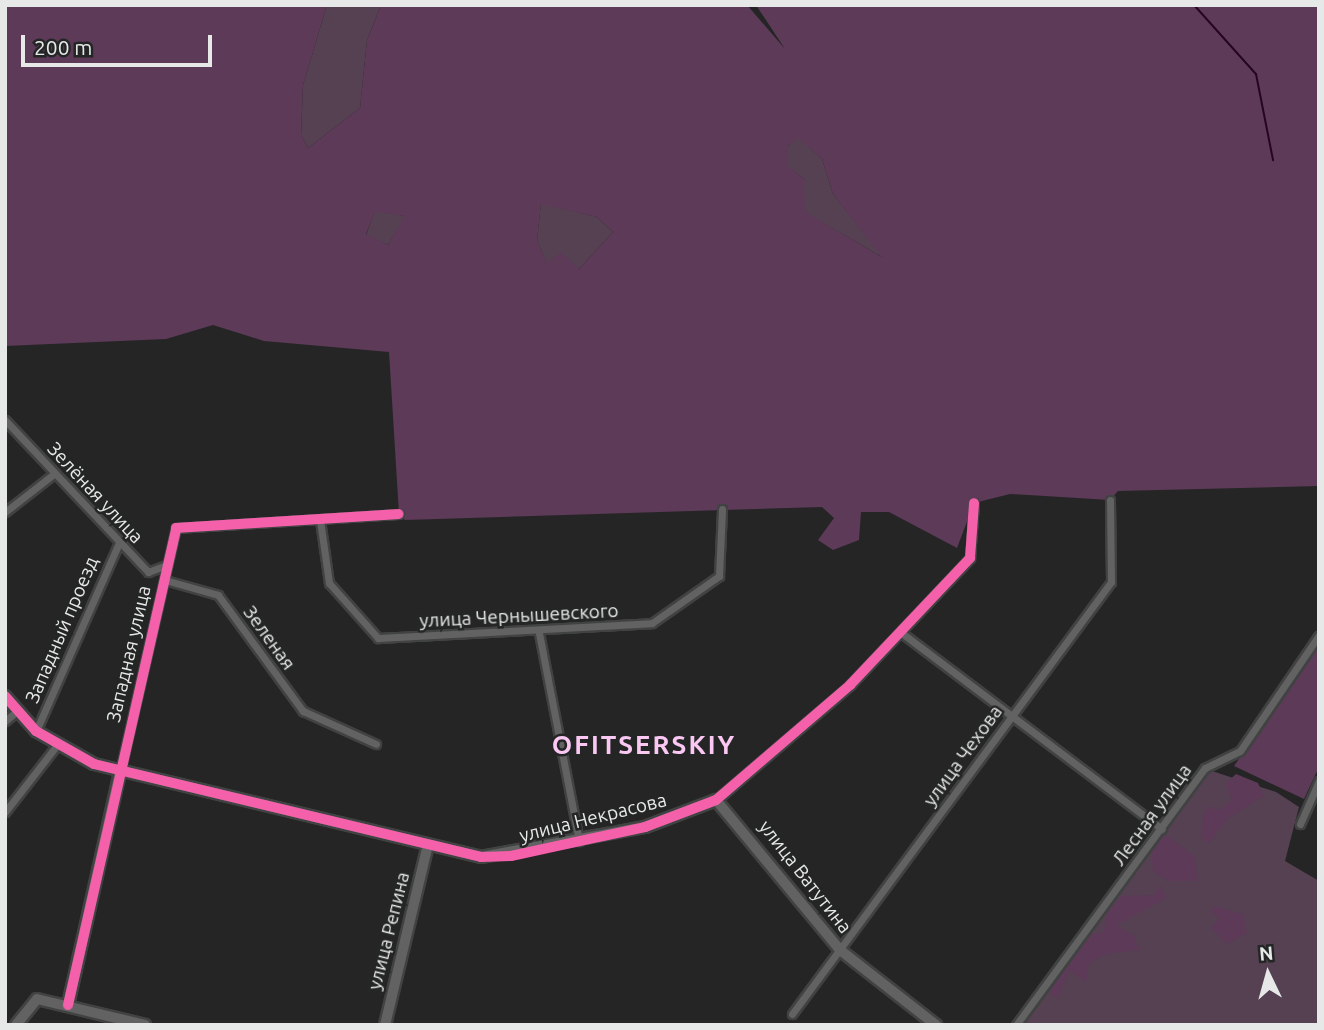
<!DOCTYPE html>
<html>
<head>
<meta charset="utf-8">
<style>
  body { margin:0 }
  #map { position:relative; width:1324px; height:1030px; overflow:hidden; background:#252525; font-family:Ubuntu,sans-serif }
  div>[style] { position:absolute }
  .green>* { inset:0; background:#564153 }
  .forest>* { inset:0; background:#5c3a58 }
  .stream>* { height:2px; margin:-1px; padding:0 1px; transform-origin:1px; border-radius:1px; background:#250622 }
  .roads { filter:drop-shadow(2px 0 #414242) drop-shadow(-2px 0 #414242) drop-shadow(0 2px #414242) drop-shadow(0 -2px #414242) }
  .street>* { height:7px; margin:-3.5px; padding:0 3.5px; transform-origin:3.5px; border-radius:3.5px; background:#616261 }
  .secondary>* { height:10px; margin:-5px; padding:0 5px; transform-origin:5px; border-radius:5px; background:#616261 }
  .cycleway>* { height:10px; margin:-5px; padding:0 5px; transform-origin:5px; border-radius:5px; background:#f560ab }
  span { translate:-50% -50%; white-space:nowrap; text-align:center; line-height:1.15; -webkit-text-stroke:5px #242625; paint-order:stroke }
  .street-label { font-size:19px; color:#e7e9e8 }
  .district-label { font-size:26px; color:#fbc8f3; font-weight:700; letter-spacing:2px }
  .frame { position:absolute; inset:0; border:7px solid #e7e9e8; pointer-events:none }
  .north { position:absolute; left:1233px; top:939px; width:70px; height:70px; -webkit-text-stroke:5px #242625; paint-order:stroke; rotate:355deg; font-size:19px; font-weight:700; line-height:28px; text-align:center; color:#e7e9e8 }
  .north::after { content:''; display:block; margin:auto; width:24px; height:32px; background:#e7e9e8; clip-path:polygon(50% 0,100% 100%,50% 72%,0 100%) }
  .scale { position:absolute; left:21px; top:35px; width:191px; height:32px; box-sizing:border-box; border:4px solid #e7e9e8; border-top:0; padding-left:9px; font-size:21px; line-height:24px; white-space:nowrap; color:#e7e9e8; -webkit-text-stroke:5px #242625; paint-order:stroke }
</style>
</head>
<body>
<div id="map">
  <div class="green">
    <i style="clip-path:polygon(327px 5px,381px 5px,367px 40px,360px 108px,308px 148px,301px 135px,303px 85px)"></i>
    <i style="clip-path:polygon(798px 137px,822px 159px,833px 194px,884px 258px,804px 212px,804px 179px,788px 167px,788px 146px)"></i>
    <i style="clip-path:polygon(541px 203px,597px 217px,613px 232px,579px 269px,547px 264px,537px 241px)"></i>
    <i style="clip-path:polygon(375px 211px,406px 216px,388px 245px,366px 235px)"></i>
    <i style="clip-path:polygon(1209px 770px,1276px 792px,1299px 807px,1285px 861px,1319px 881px,1319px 1025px,1022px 1025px)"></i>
  </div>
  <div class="forest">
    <i style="clip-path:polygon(evenodd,5px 5px,327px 5px,303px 85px,301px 135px,308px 148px,360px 108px,367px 40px,381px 5px,747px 5px,785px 49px,756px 5px,1319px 5px,1319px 486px,1118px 491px,1110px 500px,1010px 494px,974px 503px,957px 548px,889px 512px,861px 512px,859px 540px,833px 550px,818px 540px,834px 518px,822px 507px,405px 520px,399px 514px,389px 352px,264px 341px,213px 325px,166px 339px,5px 346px,5px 5px,798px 138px,822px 159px,833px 194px,882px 257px,805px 212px,804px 179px,788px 166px,788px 146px,798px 138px,5px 5px,541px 204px,597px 217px,613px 232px,579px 269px,561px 252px,547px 263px,537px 241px,541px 204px,5px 5px,375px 212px,405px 216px,388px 245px,366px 234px,375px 212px)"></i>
    <i style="clip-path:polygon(1319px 645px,1319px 767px,1304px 799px,1234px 766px)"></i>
    <i style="clip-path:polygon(1236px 774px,1258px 783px,1264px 796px,1227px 819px,1210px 843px,1201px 838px,1203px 815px,1209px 806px,1219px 810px,1232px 800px,1226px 783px)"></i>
    <i style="clip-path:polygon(1161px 832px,1195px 856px,1198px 881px,1168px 881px,1153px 871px,1151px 845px)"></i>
    <i style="clip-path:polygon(1160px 885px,1167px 898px,1116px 925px,1134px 936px,1140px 950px,1106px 954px,1089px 963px,1086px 983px,1070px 970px,1057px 999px,1049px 992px,1029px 1014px,1087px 933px,1104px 933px,1107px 913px,1122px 896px,1154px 895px)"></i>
    <i style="clip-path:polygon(1214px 906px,1243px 914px,1247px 933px,1227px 944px,1211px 928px,1220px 918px,1211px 912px)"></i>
  </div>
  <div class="stream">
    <i style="left:1194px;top:5px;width:93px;rotate:48.1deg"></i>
    <i style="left:1256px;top:74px;width:88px;rotate:78.8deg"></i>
  </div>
  <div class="roads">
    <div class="street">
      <i style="left:5px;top:420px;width:209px;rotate:46.7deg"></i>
      <i style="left:148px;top:572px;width:19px;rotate:-21deg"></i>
      <i style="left:5px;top:512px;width:63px;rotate:-38deg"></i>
      <i style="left:320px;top:520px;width:64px;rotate:81.9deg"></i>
      <i style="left:329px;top:583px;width:74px;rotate:48.3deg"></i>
      <i style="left:378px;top:638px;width:274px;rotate:-3.1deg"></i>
      <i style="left:652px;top:623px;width:82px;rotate:-35deg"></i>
      <i style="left:719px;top:576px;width:67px;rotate:-87.4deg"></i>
      <i style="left:165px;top:580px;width:55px;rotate:15.8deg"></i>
      <i style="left:218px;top:595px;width:144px;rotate:53.8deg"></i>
      <i style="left:303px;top:711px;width:80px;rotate:24.3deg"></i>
      <i style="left:539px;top:633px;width:212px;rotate:79.1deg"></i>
      <i style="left:903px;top:634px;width:324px;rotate:37deg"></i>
      <i style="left:5px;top:721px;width:16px;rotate:-40deg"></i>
      <i style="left:36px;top:731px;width:206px;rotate:-66.2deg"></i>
      <i style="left:120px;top:772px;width:250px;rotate:-77.1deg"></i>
      <i style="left:176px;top:528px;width:223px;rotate:-3.6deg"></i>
      <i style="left:716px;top:800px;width:177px;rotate:-40.6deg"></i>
      <i style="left:850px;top:685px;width:175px;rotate:-46.6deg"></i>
      <i style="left:970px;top:558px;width:55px;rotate:-85.8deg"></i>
      <i style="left:5px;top:812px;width:85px;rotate:-52.2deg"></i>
      <i style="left:1300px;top:824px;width:47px;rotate:-66.2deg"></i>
      <i style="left:792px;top:1014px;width:537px;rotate:-53.56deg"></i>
      <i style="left:1111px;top:582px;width:82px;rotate:-90.7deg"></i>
      <i style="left:1016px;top:1025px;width:319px;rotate:-53.7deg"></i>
      <i style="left:1205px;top:768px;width:39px;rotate:-26deg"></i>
      <i style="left:1240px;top:751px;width:140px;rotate:-55.7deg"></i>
    </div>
    <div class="secondary">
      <i style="left:5px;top:696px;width:47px;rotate:48.5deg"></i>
      <i style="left:36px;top:731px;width:67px;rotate:29.6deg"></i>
      <i style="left:94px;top:764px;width:398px;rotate:13.5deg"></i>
      <i style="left:481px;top:857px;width:167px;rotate:-10.4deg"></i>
      <i style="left:645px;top:827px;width:76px;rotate:-20.8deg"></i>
      <i style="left:716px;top:800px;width:195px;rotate:50.4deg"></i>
      <i style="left:840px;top:950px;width:122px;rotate:38deg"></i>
      <i style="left:68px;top:1005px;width:239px;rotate:-77.4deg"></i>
      <i style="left:16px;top:1025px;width:33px;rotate:-51deg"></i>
      <i style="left:37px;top:999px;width:111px;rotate:13.5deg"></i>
      <i style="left:385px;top:1025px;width:185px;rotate:-76.6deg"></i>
    </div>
  </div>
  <div class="cycleway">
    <i style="left:5px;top:696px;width:47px;rotate:48.5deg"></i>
    <i style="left:36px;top:731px;width:67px;rotate:29.6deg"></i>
    <i style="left:94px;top:764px;width:398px;rotate:13.5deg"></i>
    <i style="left:481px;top:857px;width:30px;rotate:-2deg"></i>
    <i style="left:511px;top:856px;width:137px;rotate:-12.2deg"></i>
    <i style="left:645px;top:827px;width:76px;rotate:-20.8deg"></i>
    <i style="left:716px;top:800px;width:177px;rotate:-40.6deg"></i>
    <i style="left:850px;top:685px;width:175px;rotate:-46.6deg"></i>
    <i style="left:970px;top:558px;width:55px;rotate:-85.8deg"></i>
    <i style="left:68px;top:1005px;width:489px;rotate:-77.2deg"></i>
    <i style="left:176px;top:528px;width:223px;rotate:-3.6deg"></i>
  </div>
  <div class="street-label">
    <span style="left:95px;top:493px;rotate:47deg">Зелёная улица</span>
    <span style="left:519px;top:616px;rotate:-3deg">улица Чернышевского</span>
    <span style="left:62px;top:630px;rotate:-67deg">Западный проезд</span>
    <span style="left:269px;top:638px;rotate:54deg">Зеленая</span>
    <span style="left:129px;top:654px;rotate:-77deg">Западная улица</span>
    <span style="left:963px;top:756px;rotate:-54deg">улица Чехова</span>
    <span style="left:1152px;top:815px;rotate:-54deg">Лесная улица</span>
    <span style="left:593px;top:818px;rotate:-14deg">улица Некрасова</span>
    <span style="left:805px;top:877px;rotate:52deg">улица Ватутина</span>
    <span style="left:389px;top:931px;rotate:-76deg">улица Репина</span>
  </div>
  <div class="district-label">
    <span style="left:644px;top:745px">OFITSERSKIY</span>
  </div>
  <div class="frame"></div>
  <div class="north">N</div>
  <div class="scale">200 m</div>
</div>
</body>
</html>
